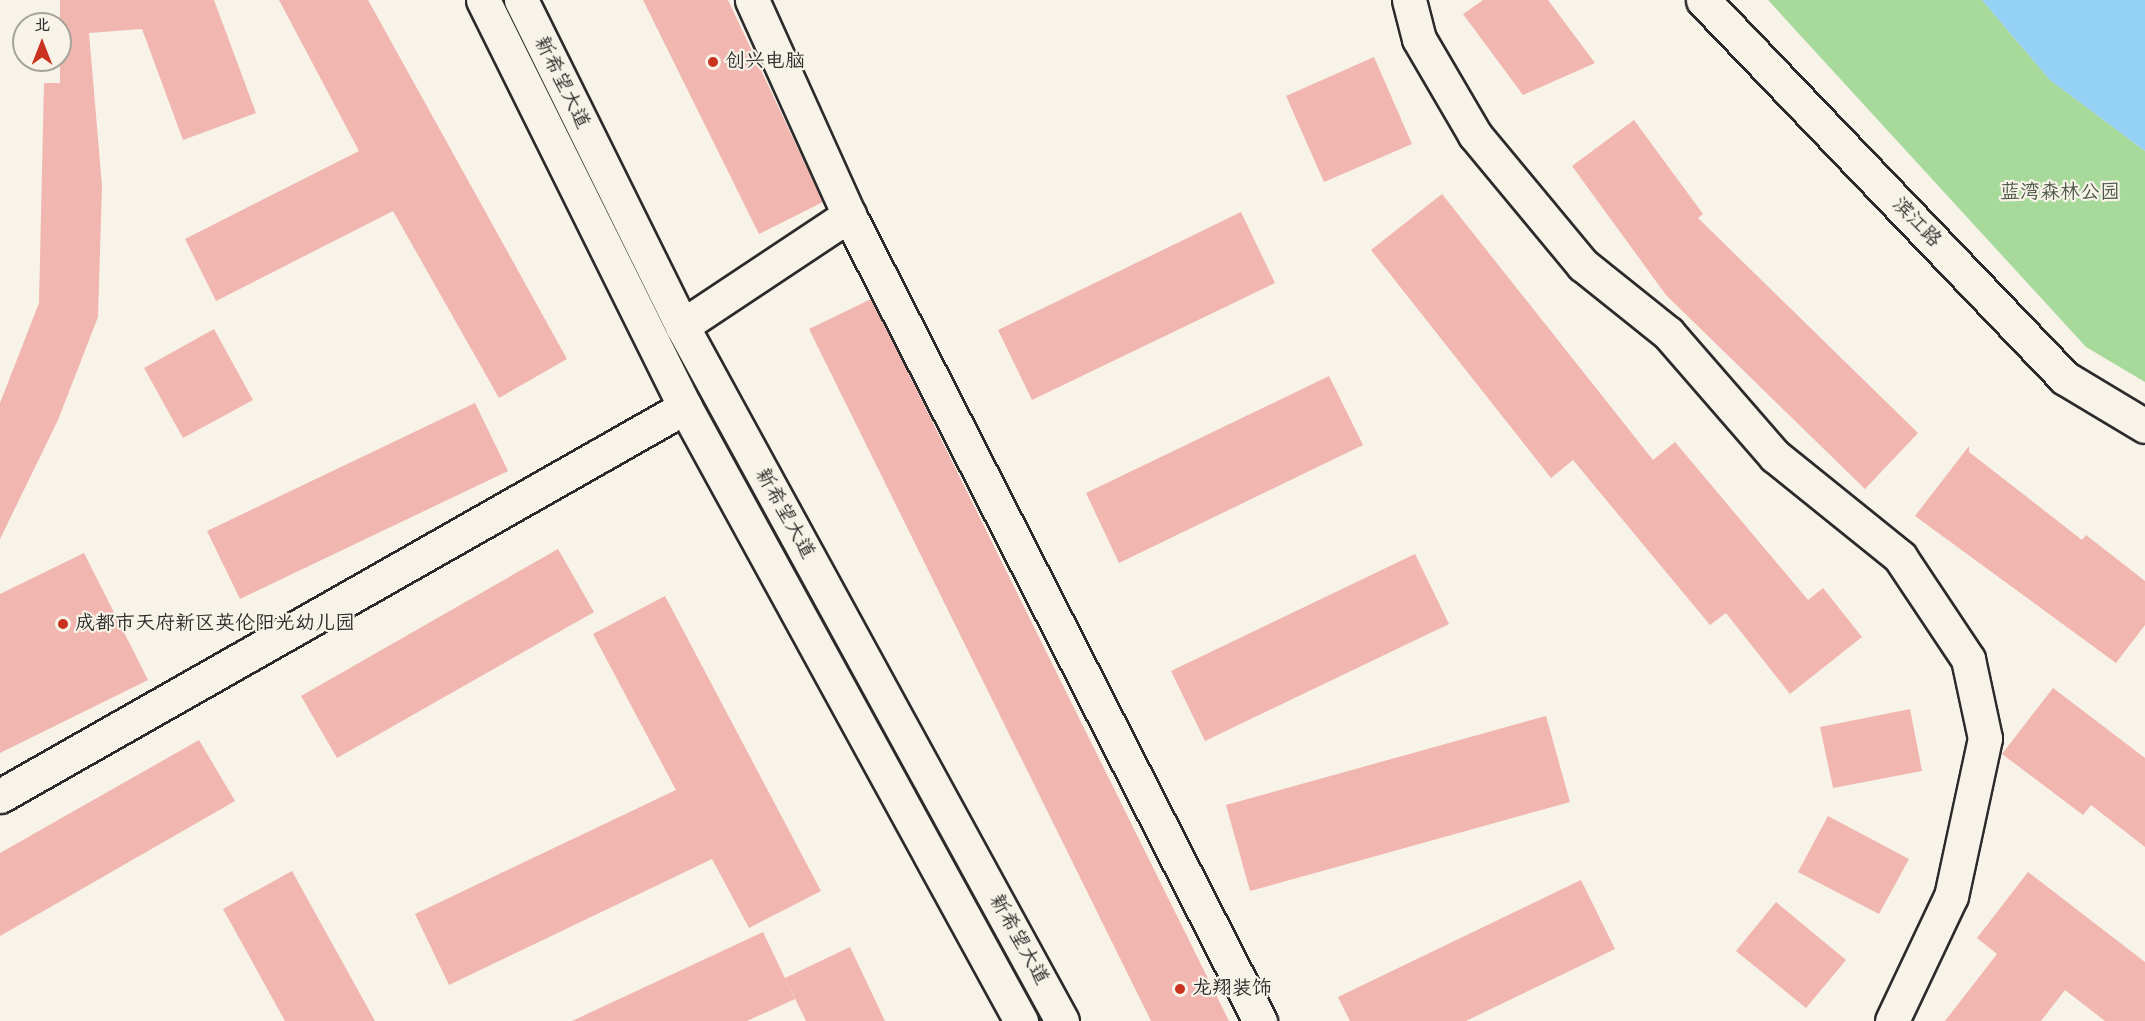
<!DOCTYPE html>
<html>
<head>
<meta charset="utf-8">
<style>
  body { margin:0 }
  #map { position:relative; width:2145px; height:1021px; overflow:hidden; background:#f7f3e8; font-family:Kalam,"LXGW WenKai TC",sans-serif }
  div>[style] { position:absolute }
  .green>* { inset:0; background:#a7d99a }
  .water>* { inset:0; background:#94d1f5 }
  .building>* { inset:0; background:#f1b6af }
  .roads { filter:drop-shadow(2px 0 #2b2b2b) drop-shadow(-2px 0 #2b2b2b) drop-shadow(0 2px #2b2b2b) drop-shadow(0 -2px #2b2b2b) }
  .street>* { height:33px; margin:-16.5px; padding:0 16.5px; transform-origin:16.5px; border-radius:16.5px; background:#f7f3e8 }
  .secondary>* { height:33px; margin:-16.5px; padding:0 16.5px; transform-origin:16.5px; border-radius:16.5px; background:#f7f3e8 }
  .dots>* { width:16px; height:16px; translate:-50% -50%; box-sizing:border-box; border:3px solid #f7f3e8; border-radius:50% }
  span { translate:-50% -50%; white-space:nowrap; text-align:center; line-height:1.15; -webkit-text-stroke:4.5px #f7f3e8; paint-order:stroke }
  .poi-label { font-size:20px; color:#2b2b2b }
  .left { translate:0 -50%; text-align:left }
  .street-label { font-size:20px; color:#2b2b2b }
  .park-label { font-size:20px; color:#4a5647 }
  .north { position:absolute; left:12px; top:12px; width:60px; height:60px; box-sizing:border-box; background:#f7f3e8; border:2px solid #a5a39c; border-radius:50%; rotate:0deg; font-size:16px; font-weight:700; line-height:24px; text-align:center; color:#2b2b2b }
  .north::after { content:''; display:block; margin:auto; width:21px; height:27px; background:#c8321e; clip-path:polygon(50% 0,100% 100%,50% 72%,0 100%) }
</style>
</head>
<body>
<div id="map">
  <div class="green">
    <i style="clip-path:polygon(1768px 0,1982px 0,2050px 80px,2145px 151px,2145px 382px,2086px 347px)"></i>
  </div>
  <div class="water">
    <i style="clip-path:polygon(1982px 0,2145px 0,2145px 151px,2050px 80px)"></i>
  </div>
  <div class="building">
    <i style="clip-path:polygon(60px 0,214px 0,256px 113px,183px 140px,142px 29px,89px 33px,102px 186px,98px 317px,58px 420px,0 539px,0 403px,39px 303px,44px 83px,60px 83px)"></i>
    <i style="clip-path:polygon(279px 0,368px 0,567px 359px,499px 398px,393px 211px,216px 301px,185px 239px,359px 151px)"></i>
    <i style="clip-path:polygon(643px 0,728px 0,823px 202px,759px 234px)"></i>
    <i style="clip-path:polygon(1483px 0,1548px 0,1595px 63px,1523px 95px,1463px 14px)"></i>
    <i style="clip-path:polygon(1374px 57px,1412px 144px,1324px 182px,1286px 96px)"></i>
    <i style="clip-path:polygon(1634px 120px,1703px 214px,1698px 218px,1918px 433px,1865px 489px,1666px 295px,1572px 166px)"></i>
    <i style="clip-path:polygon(1442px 194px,1653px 460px,1675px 442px,1808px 600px,1823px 588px,1862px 637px,1790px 694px,1726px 613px,1710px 625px,1573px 460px,1551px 478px,1371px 250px)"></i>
    <i style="clip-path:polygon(1241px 212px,1275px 283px,1032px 400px,998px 330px)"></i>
    <i style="clip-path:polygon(871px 299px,888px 332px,1229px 1021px,1151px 1021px,809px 329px)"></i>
    <i style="clip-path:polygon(214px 329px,253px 400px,183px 438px,144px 368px)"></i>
    <i style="clip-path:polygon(1329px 376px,1363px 445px,1119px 563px,1086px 493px)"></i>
    <i style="clip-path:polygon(475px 403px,508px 471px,240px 599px,207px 531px)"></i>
    <i style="clip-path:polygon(1969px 446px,1969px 452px,2082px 540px,2086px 535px,2145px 581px,2145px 625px,2116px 663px,1915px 516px)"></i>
    <i style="clip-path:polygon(558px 549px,594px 612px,337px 758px,301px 696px)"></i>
    <i style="clip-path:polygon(84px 553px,148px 680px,0 753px,0 594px)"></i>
    <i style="clip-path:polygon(1415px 554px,1449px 624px,1205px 741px,1171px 671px)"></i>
    <i style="clip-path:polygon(665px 596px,821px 891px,749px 928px,712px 859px,449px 985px,415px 914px,676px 790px,593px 634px)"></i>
    <i style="clip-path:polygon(2053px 688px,2145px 758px,2145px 847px,2091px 805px,2083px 815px,2002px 754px)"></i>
    <i style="clip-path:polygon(1910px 709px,1922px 771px,1833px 788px,1820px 727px)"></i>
    <i style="clip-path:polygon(1546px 716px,1570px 802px,1250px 891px,1226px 805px)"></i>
    <i style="clip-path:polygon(199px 740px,235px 801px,0 936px,0 853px)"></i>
    <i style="clip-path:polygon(1828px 816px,1909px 859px,1879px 914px,1798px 872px)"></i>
    <i style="clip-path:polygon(292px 871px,375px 1021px,285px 1021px,223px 909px)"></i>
    <i style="clip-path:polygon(2028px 872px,2145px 962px,2145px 1021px,2105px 1021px,2065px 990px,2041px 1021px,1945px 1021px,1997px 954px,1977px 938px)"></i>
    <i style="clip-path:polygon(1581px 880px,1615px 949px,1466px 1021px,1350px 1021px,1338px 997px)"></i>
    <i style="clip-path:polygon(1776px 902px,1846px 960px,1806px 1008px,1736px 951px)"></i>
    <i style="clip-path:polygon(763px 932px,795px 999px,747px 1021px,572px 1021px)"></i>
    <i style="clip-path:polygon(850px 947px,885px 1021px,806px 1021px,785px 978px)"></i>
  </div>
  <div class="roads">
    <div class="street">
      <i style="left:1409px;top:0;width:40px;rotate:75.6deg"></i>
      <i style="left:1419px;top:39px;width:111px;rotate:59.7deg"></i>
      <i style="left:1475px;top:135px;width:169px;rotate:50.3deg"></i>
      <i style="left:1583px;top:265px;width:109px;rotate:38.7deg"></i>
      <i style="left:1668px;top:333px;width:163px;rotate:49deg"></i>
      <i style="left:1775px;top:456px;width:161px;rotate:38.9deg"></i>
      <i style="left:1900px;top:557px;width:123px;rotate:56.3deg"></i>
      <i style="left:1968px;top:659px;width:81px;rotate:77.9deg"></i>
      <i style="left:1985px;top:738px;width:162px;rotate:102.1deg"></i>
      <i style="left:1951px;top:896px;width:138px;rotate:115.3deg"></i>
      <i style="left:849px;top:215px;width:905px;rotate:62.98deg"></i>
      <i style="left:682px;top:326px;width:201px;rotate:-33.6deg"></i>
      <i style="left:849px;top:215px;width:236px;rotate:-114.3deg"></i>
      <i style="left:0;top:796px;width:788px;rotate:-29.59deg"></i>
    </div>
    <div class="secondary">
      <i style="left:483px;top:0;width:454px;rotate:63.6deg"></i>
      <i style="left:685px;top:407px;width:700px;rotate:61.31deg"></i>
      <i style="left:521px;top:0;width:364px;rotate:63.7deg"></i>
      <i style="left:682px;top:326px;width:792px;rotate:61.33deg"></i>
      <i style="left:1703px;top:0;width:523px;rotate:46.24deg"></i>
      <i style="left:2065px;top:378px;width:93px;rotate:31deg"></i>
    </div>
  </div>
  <div class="dots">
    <i style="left:713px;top:62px;background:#c8321e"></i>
    <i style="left:63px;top:624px;background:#c8321e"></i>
    <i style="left:1180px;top:989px;background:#c8321e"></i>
  </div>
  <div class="poi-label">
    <span class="left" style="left:725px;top:62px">创兴电脑</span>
    <span class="left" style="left:75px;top:624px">成都市天府新区英伦阳光幼儿园</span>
    <span class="left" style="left:1192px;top:989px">龙翔装饰</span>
  </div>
  <div class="street-label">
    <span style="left:561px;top:83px;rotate:64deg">新希望大道</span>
    <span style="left:1916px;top:223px;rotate:46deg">滨江路</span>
    <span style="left:784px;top:514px;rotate:61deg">新希望大道</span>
    <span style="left:1018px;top:940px;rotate:61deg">新希望大道</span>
  </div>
  <div class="park-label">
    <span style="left:2060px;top:193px">蓝湾森林公园</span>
  </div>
  <div class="north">北</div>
</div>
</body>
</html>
